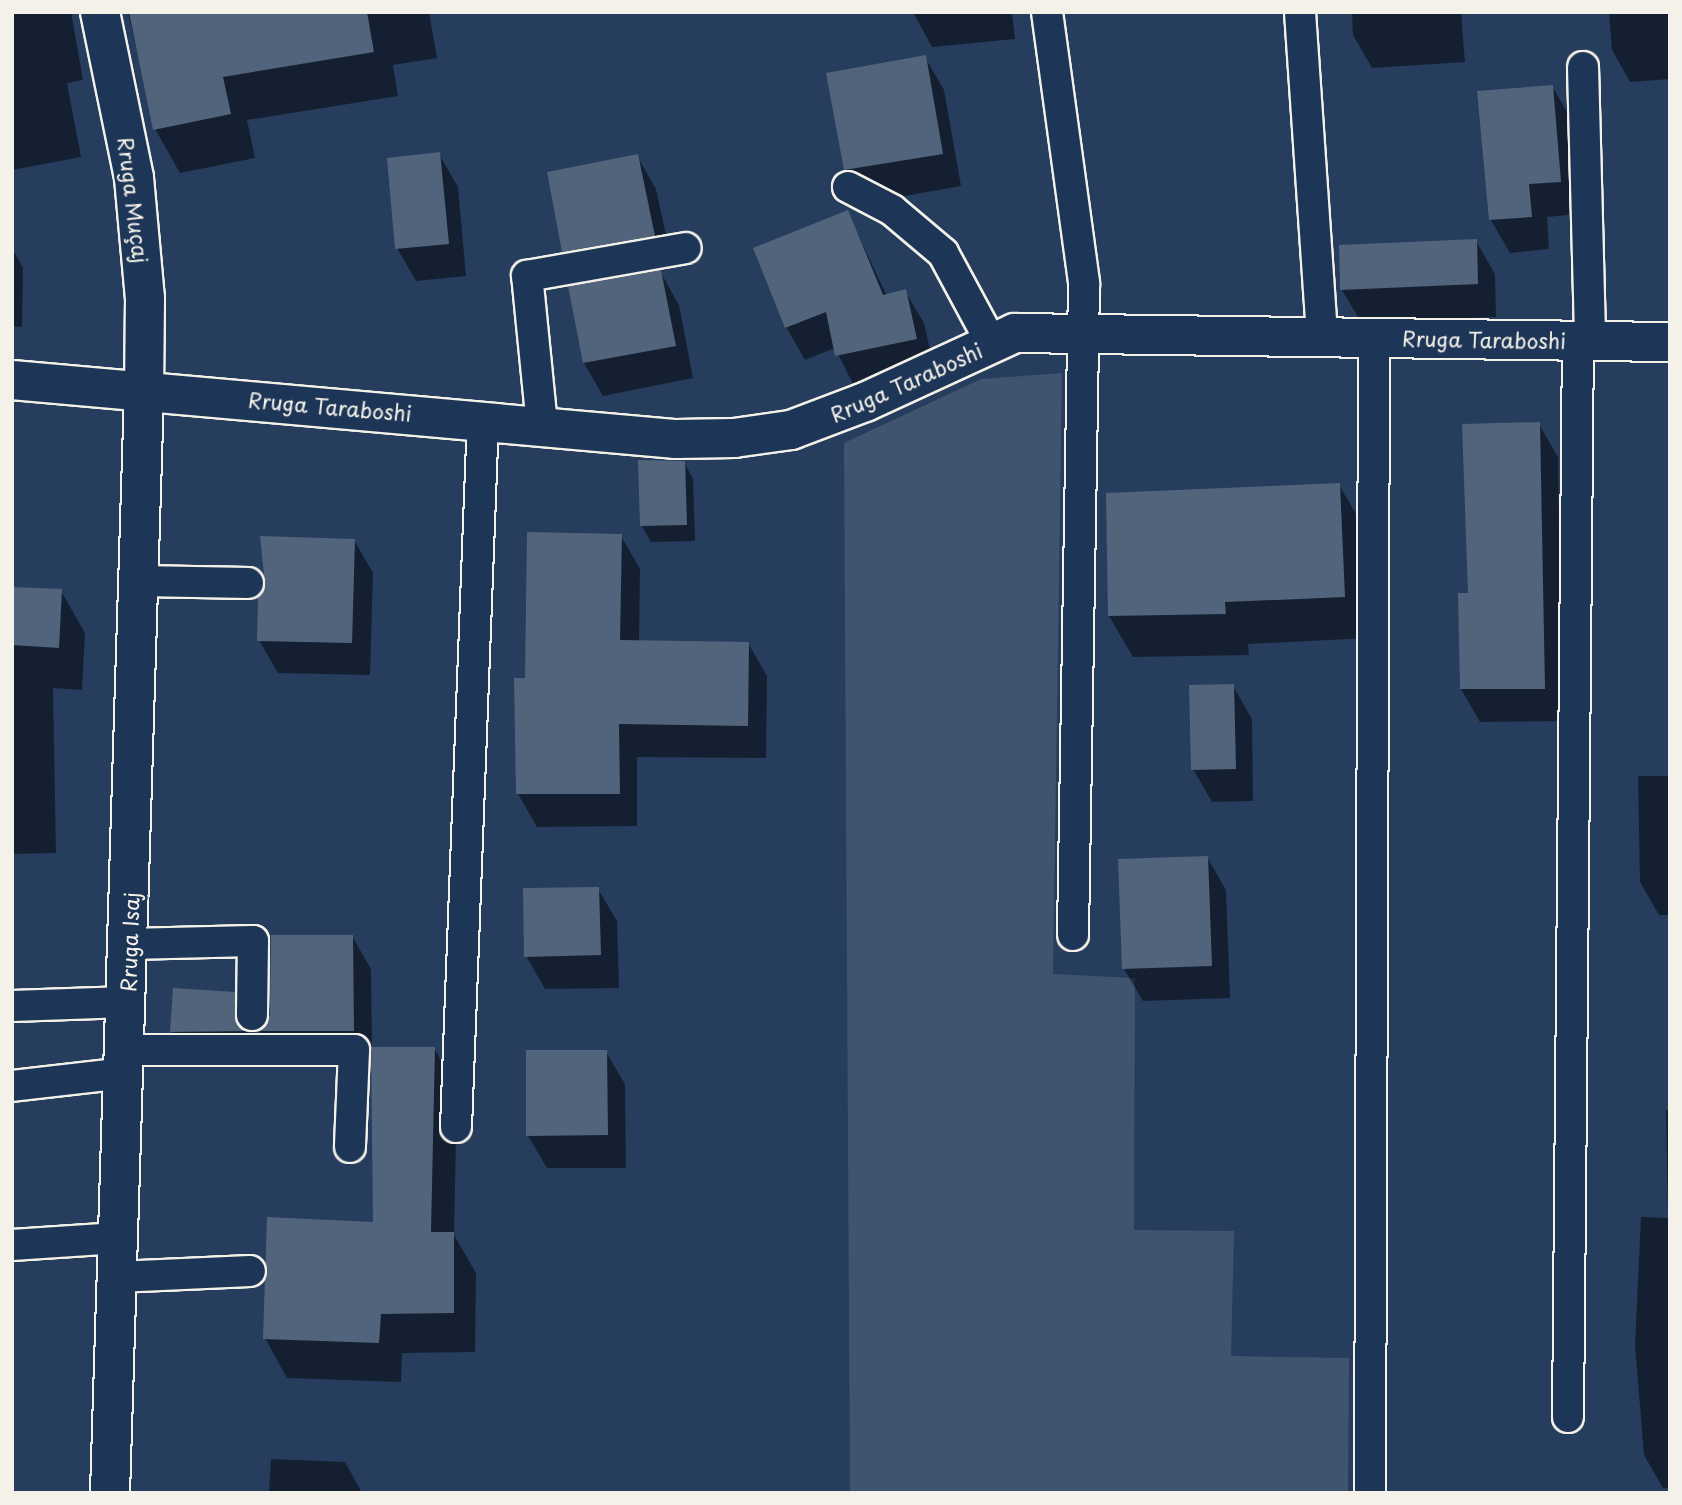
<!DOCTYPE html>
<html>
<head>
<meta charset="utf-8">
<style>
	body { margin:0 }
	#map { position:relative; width:1682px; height:1505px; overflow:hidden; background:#263d5d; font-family:"Playpen Sans",sans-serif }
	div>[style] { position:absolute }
	.green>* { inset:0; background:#40546f }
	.shadow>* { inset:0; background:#0007 }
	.building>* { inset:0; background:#52647b }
	.roads { filter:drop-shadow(2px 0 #f4f1e8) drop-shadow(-2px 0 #f4f1e8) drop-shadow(0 2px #f4f1e8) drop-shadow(0 -2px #f4f1e8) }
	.service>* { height:30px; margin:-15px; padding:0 15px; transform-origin:15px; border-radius:15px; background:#1d3557 }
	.minor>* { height:38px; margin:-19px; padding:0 19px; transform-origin:19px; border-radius:19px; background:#1d3557 }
	.tertiary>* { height:38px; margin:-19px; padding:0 19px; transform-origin:19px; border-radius:19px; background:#1d3557 }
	span { translate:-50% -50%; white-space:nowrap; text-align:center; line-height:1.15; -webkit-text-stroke:5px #1d3557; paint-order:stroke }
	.street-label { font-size:21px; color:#f4f1e8 }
	.frame { position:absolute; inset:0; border:14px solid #f4f1e8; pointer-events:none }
</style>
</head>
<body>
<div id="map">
	<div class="green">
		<div style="clip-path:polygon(1062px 373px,1053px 974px,1135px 978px,1134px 1230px,1234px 1231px,1231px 1356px,1349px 1358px,1348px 1493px,850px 1493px,844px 443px,981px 379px)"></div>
	</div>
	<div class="shadow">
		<div style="clip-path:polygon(12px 12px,71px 12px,83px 80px,67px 83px,81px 157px,12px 170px)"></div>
		<div style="clip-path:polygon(128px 12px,429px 12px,437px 58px,393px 65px,398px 96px,247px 120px,255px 158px,180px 173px,155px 129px)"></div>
		<div style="clip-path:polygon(913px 12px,1012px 12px,1015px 39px,932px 47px)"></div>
		<div style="clip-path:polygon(1352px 12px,1461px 12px,1465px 62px,1372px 68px,1353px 35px)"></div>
		<div style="clip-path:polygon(1609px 12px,1670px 12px,1670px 79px,1630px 82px,1612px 50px)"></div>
		<div style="clip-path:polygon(925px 57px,944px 90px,961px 186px,865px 203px,846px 170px,828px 74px)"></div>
		<div style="clip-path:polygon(1552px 86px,1571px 119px,1579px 214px,1547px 217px,1549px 249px,1510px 253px,1491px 220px)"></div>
		<div style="clip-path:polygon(439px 154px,458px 187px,466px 276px,416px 281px,397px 248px)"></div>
		<div style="clip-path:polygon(637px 156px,656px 189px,673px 268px,660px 271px,679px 305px,693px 378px,603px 396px,584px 363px,583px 286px,564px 251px)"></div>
		<div style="clip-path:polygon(847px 212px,887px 296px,905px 291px,924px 323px,935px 372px,855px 388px,835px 348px,805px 360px,786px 327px)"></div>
		<div style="clip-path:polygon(1476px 241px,1495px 274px,1496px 317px,1361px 322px,1342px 290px)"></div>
		<div style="clip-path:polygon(12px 248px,23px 268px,22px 327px,12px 326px)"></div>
		<div style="clip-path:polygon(1539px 424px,1558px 457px,1562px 721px,1480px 722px,1461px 689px,1469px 595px)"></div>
		<div style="clip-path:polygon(684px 462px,693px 479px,695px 541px,651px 542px,642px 526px)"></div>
		<div style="clip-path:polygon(1339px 485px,1363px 526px,1368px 638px,1248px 644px,1249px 655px,1133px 657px,1109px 616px)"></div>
		<div style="clip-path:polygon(621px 536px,640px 569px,639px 642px,748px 643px,767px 676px,766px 758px,637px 757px,637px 826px,537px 827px,518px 794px,526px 680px)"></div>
		<div style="clip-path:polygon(354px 540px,373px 573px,370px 675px,278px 673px,259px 640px)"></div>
		<div style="clip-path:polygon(12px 588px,61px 591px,85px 633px,82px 690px,53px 688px,56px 853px,12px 854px)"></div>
		<div style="clip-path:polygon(1233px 686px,1252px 719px,1253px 801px,1212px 802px,1193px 769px)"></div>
		<div style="clip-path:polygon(1638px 776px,1670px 776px,1670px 915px,1659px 915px,1640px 882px)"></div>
		<div style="clip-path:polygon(1207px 857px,1226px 890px,1230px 998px,1143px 1001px,1124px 969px)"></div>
		<div style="clip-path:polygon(598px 889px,617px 921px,619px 988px,545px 989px,526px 956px)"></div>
		<div style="clip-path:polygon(352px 936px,371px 969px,372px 1049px,434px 1048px,457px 1088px,454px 1235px,476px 1273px,475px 1352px,402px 1353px,401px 1382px,287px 1378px,265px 1338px,375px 1224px,373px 1063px,278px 1064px,260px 1031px)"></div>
		<div style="clip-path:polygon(234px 994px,254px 1047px,181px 1047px,172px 1031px)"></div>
		<div style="clip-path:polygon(606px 1052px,625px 1084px,626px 1168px,547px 1168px,528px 1136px)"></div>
		<div style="clip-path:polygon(1666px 1110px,1670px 1110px,1670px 1488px,1663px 1488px,1644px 1455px,1635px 1346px,1641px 1217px,1668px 1218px)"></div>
		<div style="clip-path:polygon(271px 1459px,345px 1462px,362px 1493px,269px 1493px)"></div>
	</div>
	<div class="building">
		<div style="clip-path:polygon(129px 12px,367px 12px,374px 52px,223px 77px,231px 114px,153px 130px)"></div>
		<div style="clip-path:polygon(926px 55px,943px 154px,844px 170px,826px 73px)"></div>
		<div style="clip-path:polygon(1553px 85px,1561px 182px,1529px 184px,1532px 217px,1489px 220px,1477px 91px)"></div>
		<div style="clip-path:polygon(440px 152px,449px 244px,395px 249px,387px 158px)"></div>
		<div style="clip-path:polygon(638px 154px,655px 236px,562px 252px,547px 172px)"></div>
		<div style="clip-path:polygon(848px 210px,883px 295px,906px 289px,917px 339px,835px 356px,826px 312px,785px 328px,753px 248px)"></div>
		<div style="clip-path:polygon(1477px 239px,1478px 284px,1340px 290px,1339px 245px)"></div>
		<div style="clip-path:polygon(661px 270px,676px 346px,583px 363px,568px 286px)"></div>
		<div style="clip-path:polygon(1540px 422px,1545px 689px,1460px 689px,1458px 593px,1468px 593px,1462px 424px)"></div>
		<div style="clip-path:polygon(638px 460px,685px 461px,687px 525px,640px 526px)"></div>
		<div style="clip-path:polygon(1340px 483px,1345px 597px,1225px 602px,1226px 614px,1108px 616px,1106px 493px)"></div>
		<div style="clip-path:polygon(527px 532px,622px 534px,620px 640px,749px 642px,748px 726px,619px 724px,620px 794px,516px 794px,514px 678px,525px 678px)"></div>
		<div style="clip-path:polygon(260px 536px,355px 539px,352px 643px,257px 641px,258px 597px,265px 584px)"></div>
		<div style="clip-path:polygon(12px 587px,62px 589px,59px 648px,12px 645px)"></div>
		<div style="clip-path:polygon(1234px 684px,1236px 769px,1191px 770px,1189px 685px)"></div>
		<div style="clip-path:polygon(1208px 856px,1212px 966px,1122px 969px,1118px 859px)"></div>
		<div style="clip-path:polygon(599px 887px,601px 955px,524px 957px,523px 888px)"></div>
		<div style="clip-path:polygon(271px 935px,353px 935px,354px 1031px,257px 1031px,270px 1015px)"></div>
		<div style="clip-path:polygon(173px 988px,235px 992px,236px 1023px,247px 1031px,170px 1032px)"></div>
		<div style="clip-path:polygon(371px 1047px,435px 1047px,431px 1232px,454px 1232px,454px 1313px,381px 1314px,379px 1343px,263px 1339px,267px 1217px,373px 1222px)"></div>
		<div style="clip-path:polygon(526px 1050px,607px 1050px,608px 1135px,526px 1136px)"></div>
	</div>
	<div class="roads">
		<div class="service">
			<div style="left:1047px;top:12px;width:274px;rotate:82.2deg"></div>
			<div style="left:1084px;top:283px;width:652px;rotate:90.97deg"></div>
			<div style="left:1300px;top:12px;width:326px;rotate:86.1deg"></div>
			<div style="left:1583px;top:67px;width:274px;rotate:88.5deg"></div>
			<div style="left:848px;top:187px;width:50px;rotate:27.6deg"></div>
			<div style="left:892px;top:210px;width:67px;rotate:40.1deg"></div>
			<div style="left:943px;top:253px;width:103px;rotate:61.7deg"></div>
			<div style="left:542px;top:425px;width:150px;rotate:-95.7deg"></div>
			<div style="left:527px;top:276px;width:161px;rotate:-10deg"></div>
			<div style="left:141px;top:581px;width:107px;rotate:1.1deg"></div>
			<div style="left:128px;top:944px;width:125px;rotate:-1.4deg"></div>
			<div style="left:253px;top:941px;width:74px;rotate:90.8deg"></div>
			<div style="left:12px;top:1006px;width:115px;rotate:-2deg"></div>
			<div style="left:125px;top:1050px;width:229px"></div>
			<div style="left:354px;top:1050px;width:97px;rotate:92.4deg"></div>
			<div style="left:12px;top:1086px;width:113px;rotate:-6.6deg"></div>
			<div style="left:456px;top:1127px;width:709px;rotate:-87.82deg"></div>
			<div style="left:12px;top:1245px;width:106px;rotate:-3.8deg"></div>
			<div style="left:117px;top:1277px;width:133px;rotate:-2.6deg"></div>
			<div style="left:1568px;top:1417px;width:1076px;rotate:-89.47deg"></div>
			<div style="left:1370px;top:1493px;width:1156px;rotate:-89.8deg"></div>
		</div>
		<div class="minor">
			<div style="left:110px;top:1493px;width:1104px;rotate:-88.23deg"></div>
		</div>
		<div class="tertiary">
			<div style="left:100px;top:12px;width:169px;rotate:78.4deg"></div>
			<div style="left:134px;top:178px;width:121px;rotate:84.8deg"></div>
			<div style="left:145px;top:298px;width:92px;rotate:90.6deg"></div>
			<div style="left:12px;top:380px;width:667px;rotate:5.08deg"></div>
			<div style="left:676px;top:439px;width:58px;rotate:-1deg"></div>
			<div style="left:734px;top:438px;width:58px;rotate:-8deg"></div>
			<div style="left:791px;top:430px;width:79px;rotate:-20.7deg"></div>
			<div style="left:865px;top:402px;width:165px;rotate:-24.7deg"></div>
			<div style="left:1015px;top:333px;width:655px;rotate:0.79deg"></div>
		</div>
	</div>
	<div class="street-label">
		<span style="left:134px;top:200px;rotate:83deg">Rruga Muçaj</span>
		<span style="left:1484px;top:339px;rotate:1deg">Rruga Taraboshi</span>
		<span style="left:906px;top:382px;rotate:-24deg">Rruga Taraboshi</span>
		<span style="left:330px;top:406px;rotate:5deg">Rruga Taraboshi</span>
		<span style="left:129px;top:942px;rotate:-88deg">Rruga Isaj</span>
	</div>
	<div class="frame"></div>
</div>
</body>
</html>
